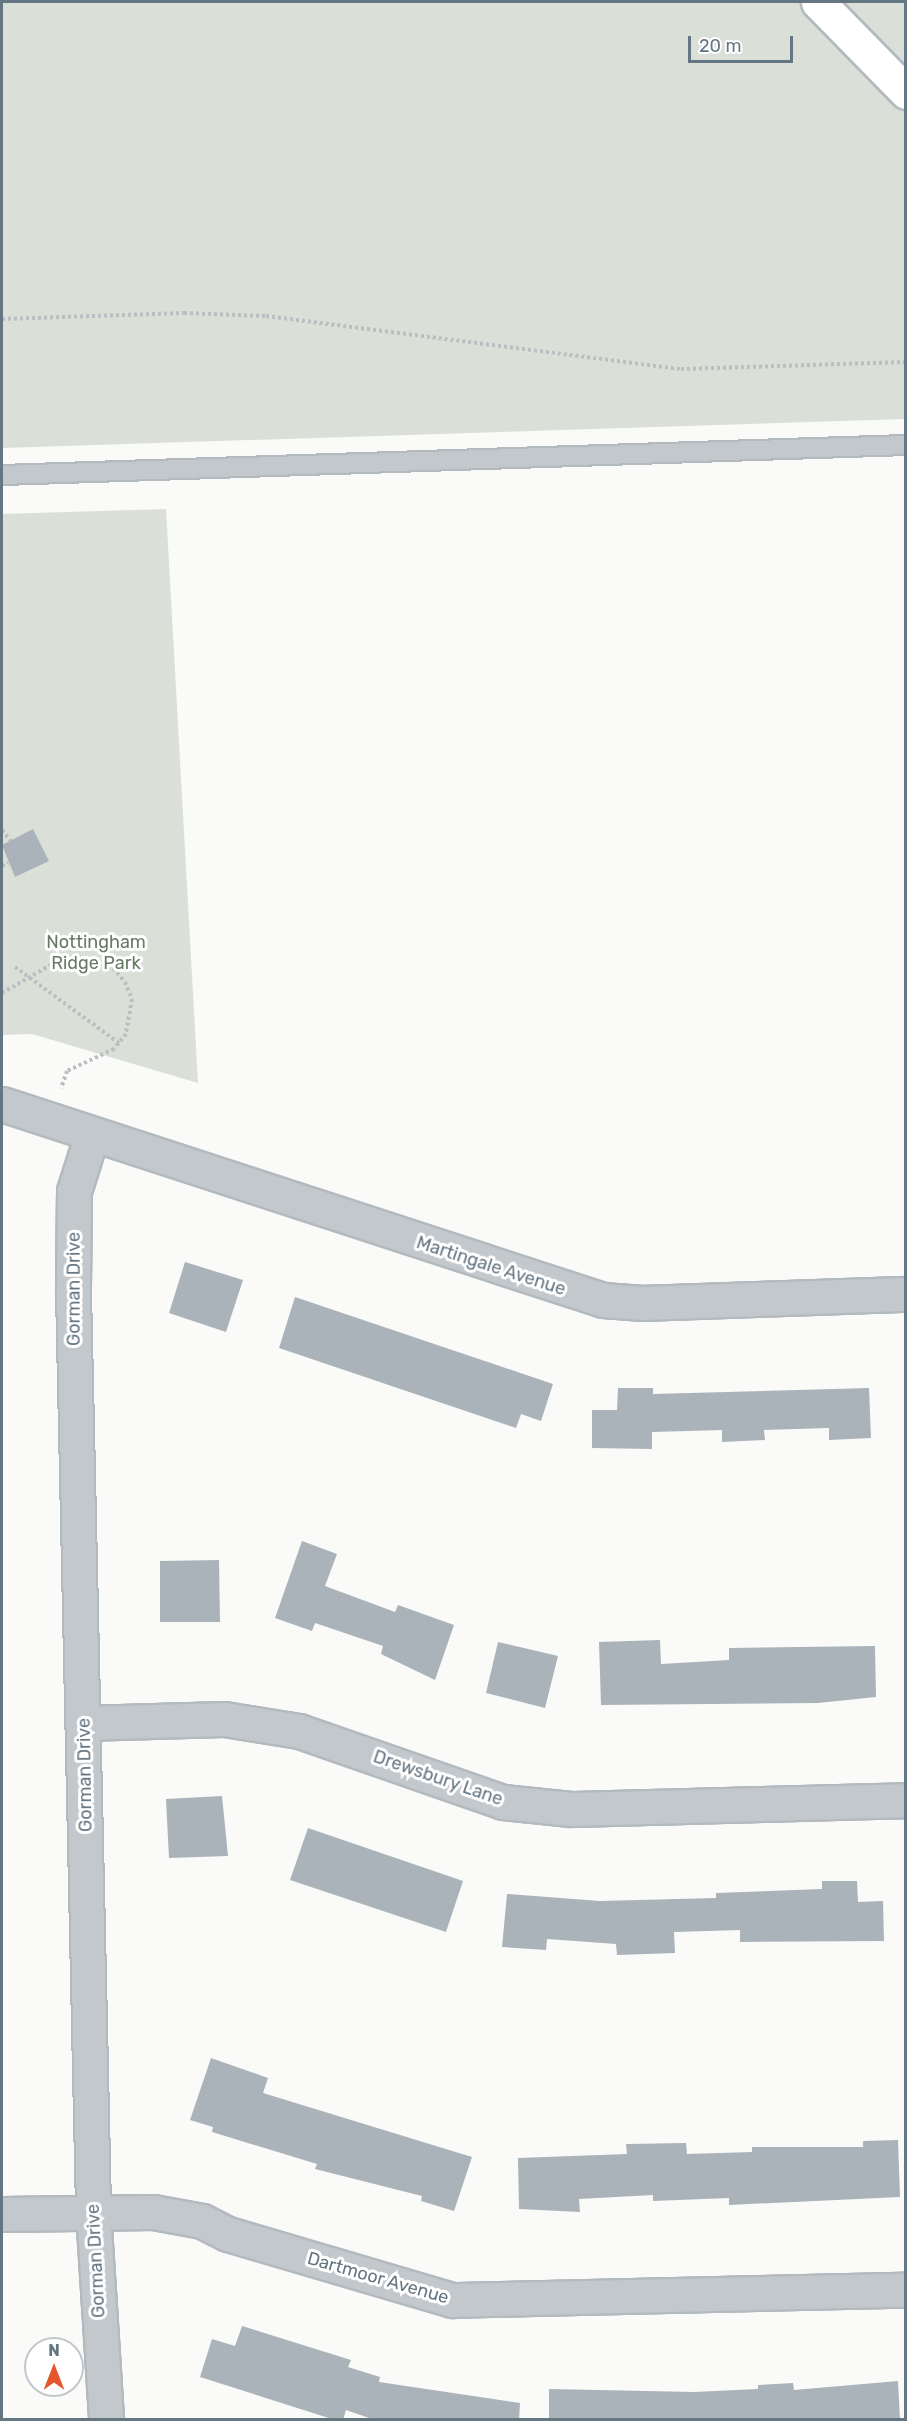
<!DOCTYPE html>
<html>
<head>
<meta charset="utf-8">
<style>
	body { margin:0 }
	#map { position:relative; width:907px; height:2421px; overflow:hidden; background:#fafaf8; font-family:Rubik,sans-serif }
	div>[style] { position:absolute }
	.green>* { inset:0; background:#dadfd7 }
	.building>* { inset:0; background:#aab3b9 }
	.path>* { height:4px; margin-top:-2px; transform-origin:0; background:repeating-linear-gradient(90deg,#bbbfc2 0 3px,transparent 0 6px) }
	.roads { filter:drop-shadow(2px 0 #b3babf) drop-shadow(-2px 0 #b3babf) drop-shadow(0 2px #b3babf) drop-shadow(0 -2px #b3babf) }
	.lane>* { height:18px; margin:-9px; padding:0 9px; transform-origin:9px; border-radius:9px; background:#c3c8cc }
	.street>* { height:33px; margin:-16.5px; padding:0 16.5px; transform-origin:16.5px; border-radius:16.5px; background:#c3c8cc }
	.secondary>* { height:33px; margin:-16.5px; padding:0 16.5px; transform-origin:16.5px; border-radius:16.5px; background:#fff }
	span { translate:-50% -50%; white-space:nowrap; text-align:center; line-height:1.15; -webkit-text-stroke:6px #fff; paint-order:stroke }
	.park-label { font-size:18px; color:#687a64 }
	.street-label { font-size:18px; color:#657683 }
	.frame { position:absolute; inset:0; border:3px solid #657683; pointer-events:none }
	.north { position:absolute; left:24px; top:2337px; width:60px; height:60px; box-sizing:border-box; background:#fff; border:2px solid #c1c8cd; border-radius:50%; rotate:0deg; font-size:16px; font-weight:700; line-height:24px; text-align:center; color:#657683 }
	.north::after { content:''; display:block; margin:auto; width:21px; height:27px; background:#e4572e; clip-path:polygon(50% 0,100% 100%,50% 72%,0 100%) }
	.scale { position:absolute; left:688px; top:36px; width:105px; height:27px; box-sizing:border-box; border:3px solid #657683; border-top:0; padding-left:8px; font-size:18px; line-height:21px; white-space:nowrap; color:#657683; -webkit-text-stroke:4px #fff; paint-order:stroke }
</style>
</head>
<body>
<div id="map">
	<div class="green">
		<div style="clip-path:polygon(2px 2px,905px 2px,905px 419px,2px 448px)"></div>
		<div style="clip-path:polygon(166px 509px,198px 1083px,32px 1034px,2px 1035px,2px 514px)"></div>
	</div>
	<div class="building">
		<div style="clip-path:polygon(33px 829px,49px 861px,15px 877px,2px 845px)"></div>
		<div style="clip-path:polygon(185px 1262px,243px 1280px,226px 1332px,169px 1313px)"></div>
		<div style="clip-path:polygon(295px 1297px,553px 1384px,541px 1421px,521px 1414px,516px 1428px,279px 1348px)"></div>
		<div style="clip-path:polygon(618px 1388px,653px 1388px,653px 1394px,869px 1388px,871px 1438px,829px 1440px,829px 1428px,764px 1430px,765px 1440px,722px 1442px,722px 1430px,652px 1432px,652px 1449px,592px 1448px,592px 1410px,617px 1410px)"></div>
		<div style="clip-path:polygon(302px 1541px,337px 1554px,325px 1586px,395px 1612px,398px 1605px,454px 1625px,435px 1680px,381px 1654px,383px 1646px,315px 1623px,312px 1631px,275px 1618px)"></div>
		<div style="clip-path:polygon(219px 1560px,220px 1622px,160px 1622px,160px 1561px)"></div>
		<div style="clip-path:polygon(660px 1640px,661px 1664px,729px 1660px,729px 1648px,875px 1646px,876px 1697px,818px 1703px,601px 1705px,599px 1642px)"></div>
		<div style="clip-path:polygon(498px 1642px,558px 1656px,545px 1708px,486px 1693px)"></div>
		<div style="clip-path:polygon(222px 1796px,228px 1856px,169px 1858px,166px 1799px)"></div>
		<div style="clip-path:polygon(308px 1828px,463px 1881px,446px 1932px,290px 1880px)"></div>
		<div style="clip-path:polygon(822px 1881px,857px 1881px,858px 1902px,883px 1901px,884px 1941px,740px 1942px,740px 1930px,674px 1932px,675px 1953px,617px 1955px,616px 1944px,547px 1939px,546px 1950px,502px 1947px,507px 1894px,600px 1901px,716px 1898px,716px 1893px,822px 1889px)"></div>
		<div style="clip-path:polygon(211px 2058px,268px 2078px,263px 2093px,472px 2157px,454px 2211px,421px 2201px,422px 2196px,315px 2169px,317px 2164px,212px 2132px,213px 2127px,190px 2120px)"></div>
		<div style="clip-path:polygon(898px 2140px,900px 2197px,729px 2205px,729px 2198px,653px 2201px,653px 2195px,579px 2199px,580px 2212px,519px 2209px,518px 2158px,627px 2154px,626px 2144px,686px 2143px,687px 2154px,752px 2152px,752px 2147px,863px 2147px,863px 2141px)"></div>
		<div style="clip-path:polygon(242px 2326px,351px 2360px,348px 2367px,380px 2377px,379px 2382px,520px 2403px,519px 2420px,375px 2420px,346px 2410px,343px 2420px,335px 2420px,200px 2377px,212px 2339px,235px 2346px)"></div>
		<div style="clip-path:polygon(898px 2381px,900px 2420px,549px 2420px,549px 2389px,694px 2392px,758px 2389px,758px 2385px,793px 2383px,794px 2390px)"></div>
	</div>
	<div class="path">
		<div style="left:2px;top:319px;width:182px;rotate:-1.9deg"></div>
		<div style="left:184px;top:313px;width:82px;rotate:2.1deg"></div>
		<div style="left:266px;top:316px;width:418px;rotate:7.3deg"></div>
		<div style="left:681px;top:369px;width:225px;rotate:-1.8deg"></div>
		<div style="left:2px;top:830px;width:14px;rotate:51deg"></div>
		<div style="left:2px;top:866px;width:7px;rotate:-27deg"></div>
		<div style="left:15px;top:967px;width:129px;rotate:36.2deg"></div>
		<div style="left:2px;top:993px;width:68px;rotate:-30deg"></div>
		<div style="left:61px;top:959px;width:18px;rotate:-6deg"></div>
		<div style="left:79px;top:957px;width:36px;rotate:18deg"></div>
		<div style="left:113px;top:968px;width:18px;rotate:49deg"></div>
		<div style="left:125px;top:982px;width:18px;rotate:68deg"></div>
		<div style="left:132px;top:999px;width:36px;rotate:100deg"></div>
		<div style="left:126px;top:1034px;width:19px;rotate:129deg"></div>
		<div style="left:114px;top:1049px;width:52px;rotate:154.9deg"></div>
		<div style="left:67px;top:1071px;width:18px;rotate:109deg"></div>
	</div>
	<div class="roads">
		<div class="lane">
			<div style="left:2px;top:475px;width:904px;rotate:-1.9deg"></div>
		</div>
		<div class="street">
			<div style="left:2px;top:1104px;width:632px;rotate:18.06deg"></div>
			<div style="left:603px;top:1300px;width:40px;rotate:4.3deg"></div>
			<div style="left:643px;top:1303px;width:263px;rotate:-2deg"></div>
			<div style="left:92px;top:1134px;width:60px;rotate:107.5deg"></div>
			<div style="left:74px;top:1191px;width:100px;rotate:90.6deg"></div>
			<div style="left:73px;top:1291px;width:920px;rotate:88.75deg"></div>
			<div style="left:93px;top:2211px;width:209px;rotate:86.4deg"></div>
			<div style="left:84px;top:1723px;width:140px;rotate:-1.6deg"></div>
			<div style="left:224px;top:1719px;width:76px;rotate:9.1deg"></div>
			<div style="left:299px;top:1731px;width:216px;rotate:19.2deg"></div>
			<div style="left:503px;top:1802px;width:68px;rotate:5.9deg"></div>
			<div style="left:571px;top:1809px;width:335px;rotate:-1.5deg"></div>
			<div style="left:2px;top:2214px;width:151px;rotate:-0.8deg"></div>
			<div style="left:153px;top:2212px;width:50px;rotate:10.4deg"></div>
			<div style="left:202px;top:2221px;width:29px;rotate:27deg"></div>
			<div style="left:228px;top:2234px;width:234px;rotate:16.4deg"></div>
			<div style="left:452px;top:2300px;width:454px;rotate:-1.3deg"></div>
		</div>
		<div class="secondary">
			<div style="left:818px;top:2px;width:126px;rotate:45.6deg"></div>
		</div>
	</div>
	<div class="park-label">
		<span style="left:96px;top:953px">Nottingham<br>Ridge Park</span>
	</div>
	<div class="street-label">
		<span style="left:491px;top:1266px;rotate:18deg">Martingale Avenue</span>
		<span style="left:74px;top:1289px;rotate:-90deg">Gorman Drive</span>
		<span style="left:85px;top:1775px;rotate:-91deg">Gorman Drive</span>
		<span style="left:438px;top:1778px;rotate:19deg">Drewsbury Lane</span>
		<span style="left:96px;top:2261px;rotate:-93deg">Gorman Drive</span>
		<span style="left:378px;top:2278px;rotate:16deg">Dartmoor Avenue</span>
	</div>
	<div class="frame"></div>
	<div class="north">N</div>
	<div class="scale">20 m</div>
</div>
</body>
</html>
